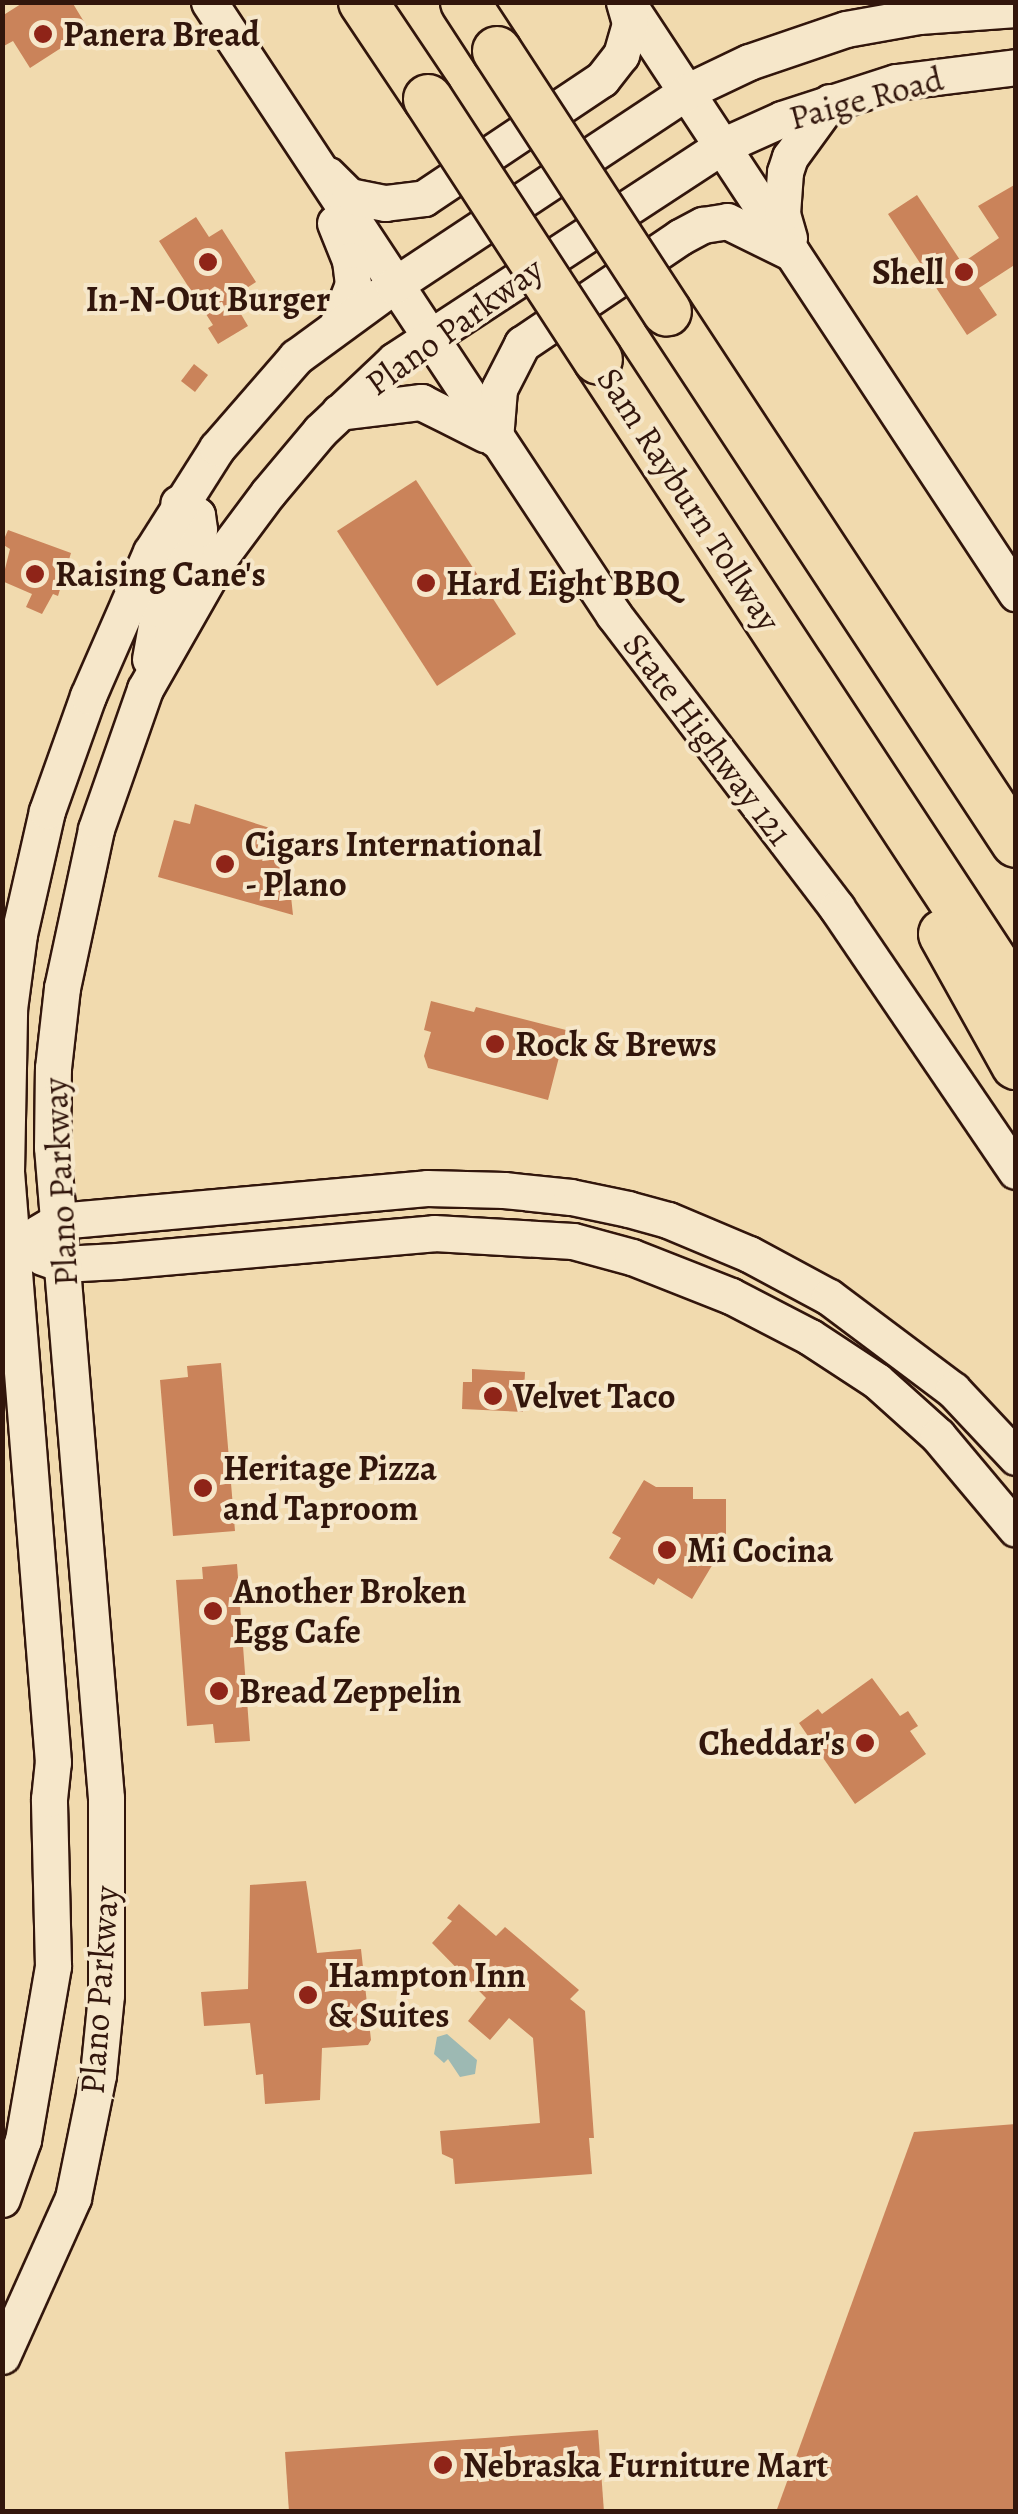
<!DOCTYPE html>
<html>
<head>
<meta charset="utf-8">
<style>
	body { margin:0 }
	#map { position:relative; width:1018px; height:2514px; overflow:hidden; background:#f1daae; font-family:Alegreya,serif }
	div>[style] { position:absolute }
	.water>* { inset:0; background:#9db9b3 }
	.building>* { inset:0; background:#ca835a }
	.roads { filter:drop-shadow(2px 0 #32160c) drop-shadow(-2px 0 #32160c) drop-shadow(0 2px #32160c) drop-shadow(0 -2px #32160c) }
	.secondary>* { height:35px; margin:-17.5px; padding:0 17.5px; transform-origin:17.5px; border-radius:17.5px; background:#f6e7ca }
	.highway>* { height:48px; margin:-24px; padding:0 24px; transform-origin:24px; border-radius:24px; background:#f1daae }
	.bridges { filter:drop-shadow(2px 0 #32160c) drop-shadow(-2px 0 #32160c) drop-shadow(0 2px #32160c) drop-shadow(0 -2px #32160c) }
	.highway-bridge>* { height:48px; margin:-24px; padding:0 24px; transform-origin:24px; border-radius:24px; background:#f1daae }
	.dots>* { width:28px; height:28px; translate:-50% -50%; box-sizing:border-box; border:5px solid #f6e7ca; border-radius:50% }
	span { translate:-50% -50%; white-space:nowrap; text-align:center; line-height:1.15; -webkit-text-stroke:8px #f6e7ca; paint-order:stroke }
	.poi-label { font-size:35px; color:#32160c; font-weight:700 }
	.left { translate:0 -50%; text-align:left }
	.right { translate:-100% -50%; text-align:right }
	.street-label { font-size:35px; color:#32160c }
	.frame { position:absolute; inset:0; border:5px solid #32160c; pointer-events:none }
</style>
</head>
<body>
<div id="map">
	<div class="water">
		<div style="clip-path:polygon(447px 2034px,477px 2060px,475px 2074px,460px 2077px,448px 2059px,444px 2063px,434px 2054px,437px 2037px)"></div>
	</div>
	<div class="building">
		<div style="clip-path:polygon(24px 2px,72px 2px,89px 30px,30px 68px,13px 41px,2px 47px,2px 16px)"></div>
		<div style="clip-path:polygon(1016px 184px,1016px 264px,979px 288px,997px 315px,967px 335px,888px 214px,917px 195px,962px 263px,999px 238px,978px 206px)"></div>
		<div style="clip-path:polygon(196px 217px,209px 237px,222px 229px,256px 282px,239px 293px,243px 298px,235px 304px,248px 326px,218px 344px,208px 328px,213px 325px,159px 241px)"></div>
		<div style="clip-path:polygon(194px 364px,208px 375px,195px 392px,181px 381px)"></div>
		<div style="clip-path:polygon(416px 480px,516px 634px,437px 686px,337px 531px)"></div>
		<div style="clip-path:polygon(8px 530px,71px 553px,58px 596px,53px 594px,42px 614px,26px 607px,32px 594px,2px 581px,10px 549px,2px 544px)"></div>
		<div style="clip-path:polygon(195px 804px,273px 829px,270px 844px,286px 850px,293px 915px,158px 877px,174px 820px,190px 824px)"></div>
		<div style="clip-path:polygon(431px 1001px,474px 1012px,476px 1007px,566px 1030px,548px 1100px,428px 1068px,424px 1056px,431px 1032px,424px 1030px)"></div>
		<div style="clip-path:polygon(221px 1363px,235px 1531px,173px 1536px,160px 1380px,188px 1377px,187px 1366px)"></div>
		<div style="clip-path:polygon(472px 1369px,525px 1372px,523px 1412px,462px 1409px,463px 1382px,472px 1382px)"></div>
		<div style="clip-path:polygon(644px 1480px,656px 1487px,693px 1487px,693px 1499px,726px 1499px,726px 1542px,692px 1599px,658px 1578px,654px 1585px,609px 1558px,621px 1538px,612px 1533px)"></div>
		<div style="clip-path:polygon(237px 1564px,250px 1741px,215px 1743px,213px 1724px,187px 1726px,176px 1580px,203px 1579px,202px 1567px)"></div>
		<div style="clip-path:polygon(872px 1678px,900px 1716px,908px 1711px,918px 1726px,910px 1731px,926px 1754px,855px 1804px,799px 1723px,818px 1709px,822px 1714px)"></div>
		<div style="clip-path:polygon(306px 1881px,317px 1953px,361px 1949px,371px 2040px,368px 2045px,322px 2048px,320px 2100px,265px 2104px,263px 2074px,256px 2075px,250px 2023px,204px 2026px,201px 1992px,248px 1989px,250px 1885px)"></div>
		<div style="clip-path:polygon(459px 1904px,496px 1936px,505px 1927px,579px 1990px,570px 1999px,585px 2011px,594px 2138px,589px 2138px,592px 2174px,455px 2184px,453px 2159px,442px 2154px,440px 2131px,540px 2123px,533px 2038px,509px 2018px,490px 2040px,468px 2021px,486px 1998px,432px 1943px,452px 1921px,447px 1918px)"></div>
		<div style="clip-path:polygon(1016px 2124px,1016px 2512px,776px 2512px,914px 2132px)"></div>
		<div style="clip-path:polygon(598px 2430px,604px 2512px,289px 2512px,285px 2452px)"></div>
	</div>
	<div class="roads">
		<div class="secondary">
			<div style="left:209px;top:2px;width:735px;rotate:56.55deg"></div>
			<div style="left:614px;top:615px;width:368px;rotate:52.7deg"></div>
			<div style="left:837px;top:908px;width:318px;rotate:55.8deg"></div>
			<div style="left:627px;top:2px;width:708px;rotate:56.65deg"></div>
			<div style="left:328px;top:175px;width:30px;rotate:45deg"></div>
			<div style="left:349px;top:196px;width:37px;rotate:11deg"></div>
			<div style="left:385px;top:203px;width:39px;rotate:-7deg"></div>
			<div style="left:424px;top:198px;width:214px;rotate:-33.8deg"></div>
			<div style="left:602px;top:79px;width:31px;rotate:-52deg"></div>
			<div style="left:621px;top:55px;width:33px;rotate:-74deg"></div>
			<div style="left:630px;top:23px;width:22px;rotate:-106deg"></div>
			<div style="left:335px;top:223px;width:40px;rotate:68deg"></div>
			<div style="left:350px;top:260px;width:24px;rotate:83deg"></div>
			<div style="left:353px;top:284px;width:44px;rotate:111.3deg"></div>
			<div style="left:789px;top:238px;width:25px;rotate:-106deg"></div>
			<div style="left:782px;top:214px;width:42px;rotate:-85.9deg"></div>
			<div style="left:785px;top:172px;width:16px;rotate:-72deg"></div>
			<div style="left:790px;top:157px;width:68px;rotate:-54deg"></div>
			<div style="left:339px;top:412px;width:83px;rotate:-7deg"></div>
			<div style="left:421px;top:402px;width:72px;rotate:26.6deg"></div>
			<div style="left:495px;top:439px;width:50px;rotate:-85.4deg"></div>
			<div style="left:499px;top:389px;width:51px;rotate:-62.9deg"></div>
			<div style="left:522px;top:344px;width:191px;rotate:-34.1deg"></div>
			<div style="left:680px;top:237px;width:26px;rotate:-28deg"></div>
			<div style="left:703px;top:225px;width:24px;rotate:-9deg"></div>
			<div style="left:727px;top:221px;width:72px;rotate:26.2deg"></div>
			<div style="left:150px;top:659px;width:51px;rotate:-79.8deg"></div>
			<div style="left:159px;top:609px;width:89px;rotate:-63.4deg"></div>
			<div style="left:199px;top:529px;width:14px;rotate:-98deg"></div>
			<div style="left:197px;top:515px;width:22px;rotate:-148deg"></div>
			<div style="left:38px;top:1233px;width:23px;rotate:-31deg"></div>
			<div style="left:58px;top:1221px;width:370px;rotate:-5.1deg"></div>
			<div style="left:427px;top:1188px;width:77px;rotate:1.5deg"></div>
			<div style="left:504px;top:1190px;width:67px;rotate:6deg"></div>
			<div style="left:571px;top:1197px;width:58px;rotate:11.9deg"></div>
			<div style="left:628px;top:1209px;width:41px;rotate:15.4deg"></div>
			<div style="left:668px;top:1220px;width:88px;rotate:22.8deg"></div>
			<div style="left:749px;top:1254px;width:91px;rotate:28.3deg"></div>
			<div style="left:829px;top:1297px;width:155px;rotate:36.9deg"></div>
			<div style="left:953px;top:1390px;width:92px;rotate:46.8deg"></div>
			<div style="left:42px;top:1257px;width:21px;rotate:19deg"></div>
			<div style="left:62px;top:1264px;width:55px;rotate:-3.1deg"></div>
			<div style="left:117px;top:1261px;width:318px;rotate:-5deg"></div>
			<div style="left:434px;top:1233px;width:139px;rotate:3.3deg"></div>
			<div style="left:573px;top:1241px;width:61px;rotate:15.2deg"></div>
			<div style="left:632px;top:1257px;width:106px;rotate:21.5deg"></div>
			<div style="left:731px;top:1296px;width:89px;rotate:27.4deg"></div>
			<div style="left:810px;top:1337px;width:80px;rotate:33.3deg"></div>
			<div style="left:877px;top:1381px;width:82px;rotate:42deg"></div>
			<div style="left:938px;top:1436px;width:121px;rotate:50deg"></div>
			<div style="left:2px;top:2199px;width:63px;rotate:-70.4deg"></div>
			<div style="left:23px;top:2140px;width:177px;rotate:-80.2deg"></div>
			<div style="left:53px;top:1966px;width:167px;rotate:-91.4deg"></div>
			<div style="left:49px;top:1799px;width:37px;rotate:-84deg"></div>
			<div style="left:53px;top:1762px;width:592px;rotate:-94.55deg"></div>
			<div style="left:6px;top:1172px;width:163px;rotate:-88.9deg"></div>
			<div style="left:9px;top:1009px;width:76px;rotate:-82.4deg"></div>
			<div style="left:19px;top:934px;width:126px;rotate:-77.2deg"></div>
			<div style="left:47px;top:811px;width:122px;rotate:-70.4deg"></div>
			<div style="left:88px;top:696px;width:157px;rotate:-66.4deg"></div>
			<div style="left:151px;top:552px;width:123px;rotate:-57.6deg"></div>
			<div style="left:217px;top:448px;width:121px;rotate:-49deg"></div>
			<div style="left:296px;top:357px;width:120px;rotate:-36.2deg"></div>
			<div style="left:393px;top:286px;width:351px;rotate:-33.5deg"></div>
			<div style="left:686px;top:92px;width:70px;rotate:-25.5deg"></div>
			<div style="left:749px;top:62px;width:102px;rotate:-18.8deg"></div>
			<div style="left:846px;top:29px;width:74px;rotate:-10.1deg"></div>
			<div style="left:919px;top:16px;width:97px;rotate:-4.1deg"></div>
			<div style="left:2px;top:2356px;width:173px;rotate:-65.8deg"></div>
			<div style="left:73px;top:2198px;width:126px;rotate:-78.5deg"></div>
			<div style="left:98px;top:2075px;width:80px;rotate:-84.3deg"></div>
			<div style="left:106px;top:1995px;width:197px;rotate:-90deg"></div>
			<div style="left:106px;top:1798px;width:653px;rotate:-94.74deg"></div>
			<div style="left:52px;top:1147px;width:79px;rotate:-89.3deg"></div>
			<div style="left:53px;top:1068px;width:81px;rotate:-83.6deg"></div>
			<div style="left:62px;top:988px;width:163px;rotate:-77.9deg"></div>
			<div style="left:96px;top:829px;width:148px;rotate:-70.7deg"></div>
			<div style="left:145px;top:689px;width:153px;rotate:-60.3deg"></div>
			<div style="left:221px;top:556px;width:79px;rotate:-53.3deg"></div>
			<div style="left:268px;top:493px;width:81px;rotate:-50deg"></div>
			<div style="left:320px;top:431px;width:103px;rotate:-43.4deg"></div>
			<div style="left:395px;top:360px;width:391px;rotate:-33.2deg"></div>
			<div style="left:722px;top:146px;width:66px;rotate:-24.2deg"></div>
			<div style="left:782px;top:119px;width:120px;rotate:-18deg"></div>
			<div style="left:896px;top:82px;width:121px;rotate:-7.1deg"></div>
		</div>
		<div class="highway">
			<div style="left:363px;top:2px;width:117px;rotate:56.2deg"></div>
			<div style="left:465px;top:2px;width:59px;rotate:56.9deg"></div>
			<div style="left:667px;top:312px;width:635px;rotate:56.69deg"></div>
			<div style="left:598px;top:360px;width:761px;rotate:56.69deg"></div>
			<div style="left:943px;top:934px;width:150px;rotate:60.9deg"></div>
		</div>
	</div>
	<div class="bridges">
		<div class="highway-bridge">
			<div style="left:497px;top:51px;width:311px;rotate:56.9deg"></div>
			<div style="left:428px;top:99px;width:311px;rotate:56.9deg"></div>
		</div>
	</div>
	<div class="dots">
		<div style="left:43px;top:34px;background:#8f2418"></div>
		<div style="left:208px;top:262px;background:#8f2418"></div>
		<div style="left:964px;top:272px;background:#8f2418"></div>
		<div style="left:35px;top:574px;background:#8f2418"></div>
		<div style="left:426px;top:583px;background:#8f2418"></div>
		<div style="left:225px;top:864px;background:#8f2418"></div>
		<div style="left:495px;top:1044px;background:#8f2418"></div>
		<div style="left:493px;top:1396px;background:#8f2418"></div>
		<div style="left:203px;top:1488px;background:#8f2418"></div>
		<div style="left:667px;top:1550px;background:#8f2418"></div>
		<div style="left:213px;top:1611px;background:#8f2418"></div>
		<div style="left:219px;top:1691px;background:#8f2418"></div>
		<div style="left:865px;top:1743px;background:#8f2418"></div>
		<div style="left:308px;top:1995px;background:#8f2418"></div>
		<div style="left:443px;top:2465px;background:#8f2418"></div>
	</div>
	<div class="poi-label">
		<span class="left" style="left:63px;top:34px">Panera Bread</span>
		<span class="right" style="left:944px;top:272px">Shell</span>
		<span style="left:208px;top:299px">In-N-Out Burger</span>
		<span class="left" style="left:55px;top:574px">Raising Cane's</span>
		<span class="left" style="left:446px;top:583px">Hard Eight BBQ</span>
		<span class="left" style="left:245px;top:864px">Cigars International<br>- Plano</span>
		<span class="left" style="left:515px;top:1044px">Rock &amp; Brews</span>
		<span class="left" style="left:513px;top:1396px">Velvet Taco</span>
		<span class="left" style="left:223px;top:1488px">Heritage Pizza<br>and Taproom</span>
		<span class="left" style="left:687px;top:1550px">Mi Cocina</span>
		<span class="left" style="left:233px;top:1611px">Another Broken<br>Egg Cafe</span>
		<span class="left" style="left:239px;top:1691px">Bread Zeppelin</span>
		<span class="right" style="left:845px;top:1743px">Cheddar's</span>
		<span class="left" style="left:328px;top:1995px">Hampton Inn<br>&amp; Suites</span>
		<span class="left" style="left:463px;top:2465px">Nebraska Furniture Mart</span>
	</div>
	<div class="street-label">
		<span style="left:866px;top:98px;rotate:-15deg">Paige Road</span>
		<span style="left:454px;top:326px;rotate:-36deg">Plano Parkway</span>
		<span style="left:689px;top:499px;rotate:57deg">Sam Rayburn Tollway</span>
		<span style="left:708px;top:739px;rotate:53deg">State Highway 121</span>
		<span style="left:60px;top:1182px;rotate:-93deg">Plano Parkway</span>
		<span style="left:99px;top:1990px;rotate:-86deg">Plano Parkway</span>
	</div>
	<div class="frame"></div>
</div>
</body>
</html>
